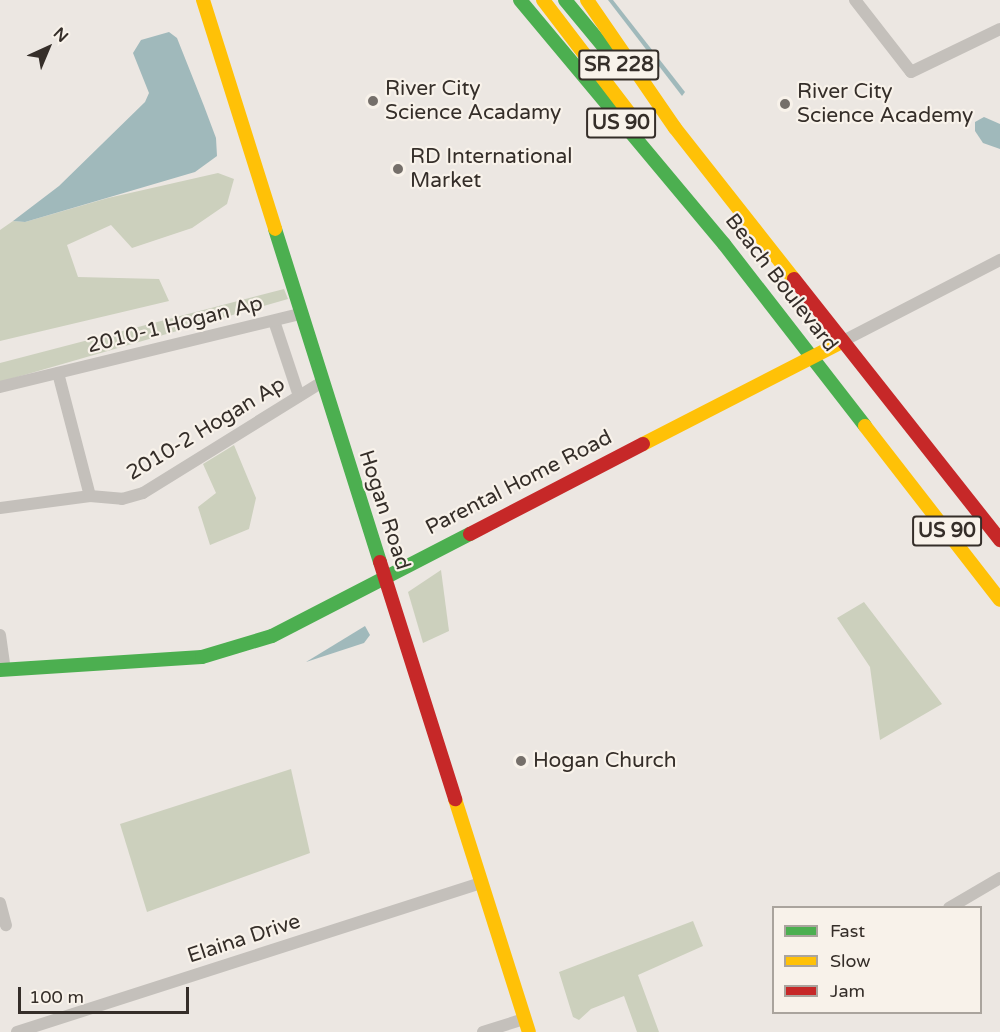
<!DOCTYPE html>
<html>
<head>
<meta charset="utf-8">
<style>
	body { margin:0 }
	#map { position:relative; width:1000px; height:1032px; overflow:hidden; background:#ece7e2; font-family:"Varela Round",sans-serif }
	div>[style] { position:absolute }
	.green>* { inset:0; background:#ccd0bd }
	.water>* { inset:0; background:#a0b9bb }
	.street>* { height:12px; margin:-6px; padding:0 6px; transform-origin:6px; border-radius:6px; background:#c4c0bb }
	.fast>* { height:14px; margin:-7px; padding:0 7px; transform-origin:7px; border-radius:7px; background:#4caf50 }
	.slow>* { height:14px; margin:-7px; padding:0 7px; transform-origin:7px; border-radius:7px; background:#ffc107 }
	.jam>* { height:14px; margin:-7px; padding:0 7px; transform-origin:7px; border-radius:7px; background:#c62828 }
	.dots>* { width:16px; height:16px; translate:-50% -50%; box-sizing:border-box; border:3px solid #f8f2ea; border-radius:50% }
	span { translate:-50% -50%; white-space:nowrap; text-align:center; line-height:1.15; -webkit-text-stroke:4.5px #f8f2ea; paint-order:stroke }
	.shield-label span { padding:2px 4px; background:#f8f2ea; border:2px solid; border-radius:4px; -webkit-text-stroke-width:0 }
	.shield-label { font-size:20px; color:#352e29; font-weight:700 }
	.poi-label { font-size:21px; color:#352e29 }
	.left { translate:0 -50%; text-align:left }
	.street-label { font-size:21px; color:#352e29 }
	.legend { position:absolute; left:772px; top:906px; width:210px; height:108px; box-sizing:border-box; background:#f8f2ea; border:2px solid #aaa49d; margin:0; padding:8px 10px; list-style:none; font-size:18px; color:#352e29 }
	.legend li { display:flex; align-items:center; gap:12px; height:30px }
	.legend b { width:30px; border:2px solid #aaa49d }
	.north { position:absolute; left:18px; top:18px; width:60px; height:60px; -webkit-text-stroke:4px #f8f2ea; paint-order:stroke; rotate:44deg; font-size:16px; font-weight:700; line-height:24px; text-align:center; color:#352e29 }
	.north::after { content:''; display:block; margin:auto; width:21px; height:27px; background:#352e29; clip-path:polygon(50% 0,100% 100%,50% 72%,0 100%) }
	.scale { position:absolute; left:18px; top:987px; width:171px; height:27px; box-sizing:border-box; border:3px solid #352e29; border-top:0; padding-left:8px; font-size:18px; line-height:21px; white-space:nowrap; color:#352e29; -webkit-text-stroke:4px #f8f2ea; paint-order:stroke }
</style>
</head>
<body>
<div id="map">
	<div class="green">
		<div style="clip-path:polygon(218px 173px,234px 179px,227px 204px,192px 228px,132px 248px,111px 225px,67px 245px,78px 277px,159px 279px,169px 301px,0 341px,0 230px,13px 221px,25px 222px,108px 198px)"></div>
		<div style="clip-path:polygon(284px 289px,288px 299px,0 382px,0 363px)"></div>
		<div style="clip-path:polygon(234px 445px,256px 498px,249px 529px,210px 545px,198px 507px,216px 493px,203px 464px)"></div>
		<div style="clip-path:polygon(441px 570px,449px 631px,423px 643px,408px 592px)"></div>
		<div style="clip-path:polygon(864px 602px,942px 704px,880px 740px,870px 667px,837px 618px)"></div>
		<div style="clip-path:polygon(291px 769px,310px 853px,147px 912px,120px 824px)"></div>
		<div style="clip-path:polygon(693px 921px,703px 946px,638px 975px,659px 1032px,637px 1032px,624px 996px,591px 1009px,579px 1020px,573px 1017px,559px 972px)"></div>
	</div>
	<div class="water">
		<div style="clip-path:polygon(608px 0,613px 0,685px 92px,682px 96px)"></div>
		<div style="clip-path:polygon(169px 32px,177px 38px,204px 106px,216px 138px,217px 156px,195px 172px,25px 222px,13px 221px,59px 186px,145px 102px,149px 93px,133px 53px,141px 40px)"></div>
		<div style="clip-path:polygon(984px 117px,1000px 124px,1000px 149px,983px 143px,975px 131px,975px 122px)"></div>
		<div style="clip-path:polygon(365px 626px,370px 635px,364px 643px,306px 662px)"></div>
	</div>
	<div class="street">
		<div style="left:855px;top:0;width:91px;rotate:52.1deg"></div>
		<div style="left:911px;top:72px;width:99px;rotate:-25.8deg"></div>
		<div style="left:274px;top:321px;width:79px;rotate:71.6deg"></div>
		<div style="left:843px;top:341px;width:177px;rotate:-27.3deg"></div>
		<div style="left:58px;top:373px;width:127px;rotate:75.4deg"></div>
		<div style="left:0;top:387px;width:309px;rotate:-13.7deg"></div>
		<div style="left:0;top:508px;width:91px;rotate:-7.6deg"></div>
		<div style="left:90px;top:496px;width:32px;rotate:5deg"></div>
		<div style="left:122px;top:499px;width:22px;rotate:-16deg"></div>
		<div style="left:143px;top:493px;width:211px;rotate:-31.8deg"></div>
		<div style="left:0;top:635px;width:34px;rotate:82deg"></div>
		<div style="left:0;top:903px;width:23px;rotate:75deg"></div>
		<div style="left:949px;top:908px;width:59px;rotate:-30.5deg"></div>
		<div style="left:17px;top:1032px;width:488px;rotate:-17.8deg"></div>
		<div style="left:483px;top:1032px;width:43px;rotate:-17.6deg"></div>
	</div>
	<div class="fast">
		<div style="left:520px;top:0;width:318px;rotate:50.1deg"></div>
		<div style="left:724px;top:244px;width:230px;rotate:52.2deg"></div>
		<div style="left:565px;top:0;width:89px;rotate:50.4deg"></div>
		<div style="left:275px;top:229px;width:349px;rotate:72.5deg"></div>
		<div style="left:0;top:670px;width:202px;rotate:-3.7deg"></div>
		<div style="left:202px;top:657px;width:73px;rotate:-16.7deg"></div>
		<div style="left:272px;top:636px;width:223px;rotate:-27.3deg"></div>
	</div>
	<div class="slow">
		<div style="left:203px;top:0;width:240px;rotate:72.5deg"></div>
		<div style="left:543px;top:0;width:150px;rotate:52.6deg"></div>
		<div style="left:587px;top:0;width:155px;rotate:55.5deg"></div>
		<div style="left:675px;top:128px;width:192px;rotate:51.8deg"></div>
		<div style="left:865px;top:426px;width:220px;rotate:52.2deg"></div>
		<div style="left:643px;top:444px;width:225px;rotate:-27.2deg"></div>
		<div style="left:455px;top:799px;width:244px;rotate:72.4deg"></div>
	</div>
	<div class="jam">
		<div style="left:794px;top:279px;width:333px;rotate:51.7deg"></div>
		<div style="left:470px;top:534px;width:195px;rotate:-27.5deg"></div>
		<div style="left:380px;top:562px;width:249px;rotate:72.4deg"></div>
	</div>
	<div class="dots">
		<div style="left:373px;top:101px;background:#756f6a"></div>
		<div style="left:785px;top:104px;background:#756f6a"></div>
		<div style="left:398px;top:169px;background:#756f6a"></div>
		<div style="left:521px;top:761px;background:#756f6a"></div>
	</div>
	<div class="shield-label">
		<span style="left:619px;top:65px">SR 228</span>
		<span style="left:621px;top:123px">US 90</span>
		<span style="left:947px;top:531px">US 90</span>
	</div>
	<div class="poi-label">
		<span class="left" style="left:385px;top:101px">River City<br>Science Acadamy</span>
		<span class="left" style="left:797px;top:104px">River City<br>Science Academy</span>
		<span class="left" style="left:410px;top:169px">RD International<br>Market</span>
		<span class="left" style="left:533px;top:761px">Hogan Church</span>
	</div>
	<div class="street-label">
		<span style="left:781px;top:283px;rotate:52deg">Beach Boulevard</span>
		<span style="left:175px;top:325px;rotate:-14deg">2010-1 Hogan Ap</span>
		<span style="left:206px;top:429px;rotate:-31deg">2010-2 Hogan Ap</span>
		<span style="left:519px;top:483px;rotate:-27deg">Parental Home Road</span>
		<span style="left:384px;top:510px;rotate:72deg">Hogan Road</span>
		<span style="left:244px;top:939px;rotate:-18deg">Elaina Drive</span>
	</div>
	<ul class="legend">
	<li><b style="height:8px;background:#4caf50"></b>Fast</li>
	<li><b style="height:8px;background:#ffc107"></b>Slow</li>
	<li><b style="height:8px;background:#c62828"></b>Jam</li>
	</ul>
	<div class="north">N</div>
	<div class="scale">100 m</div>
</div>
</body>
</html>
